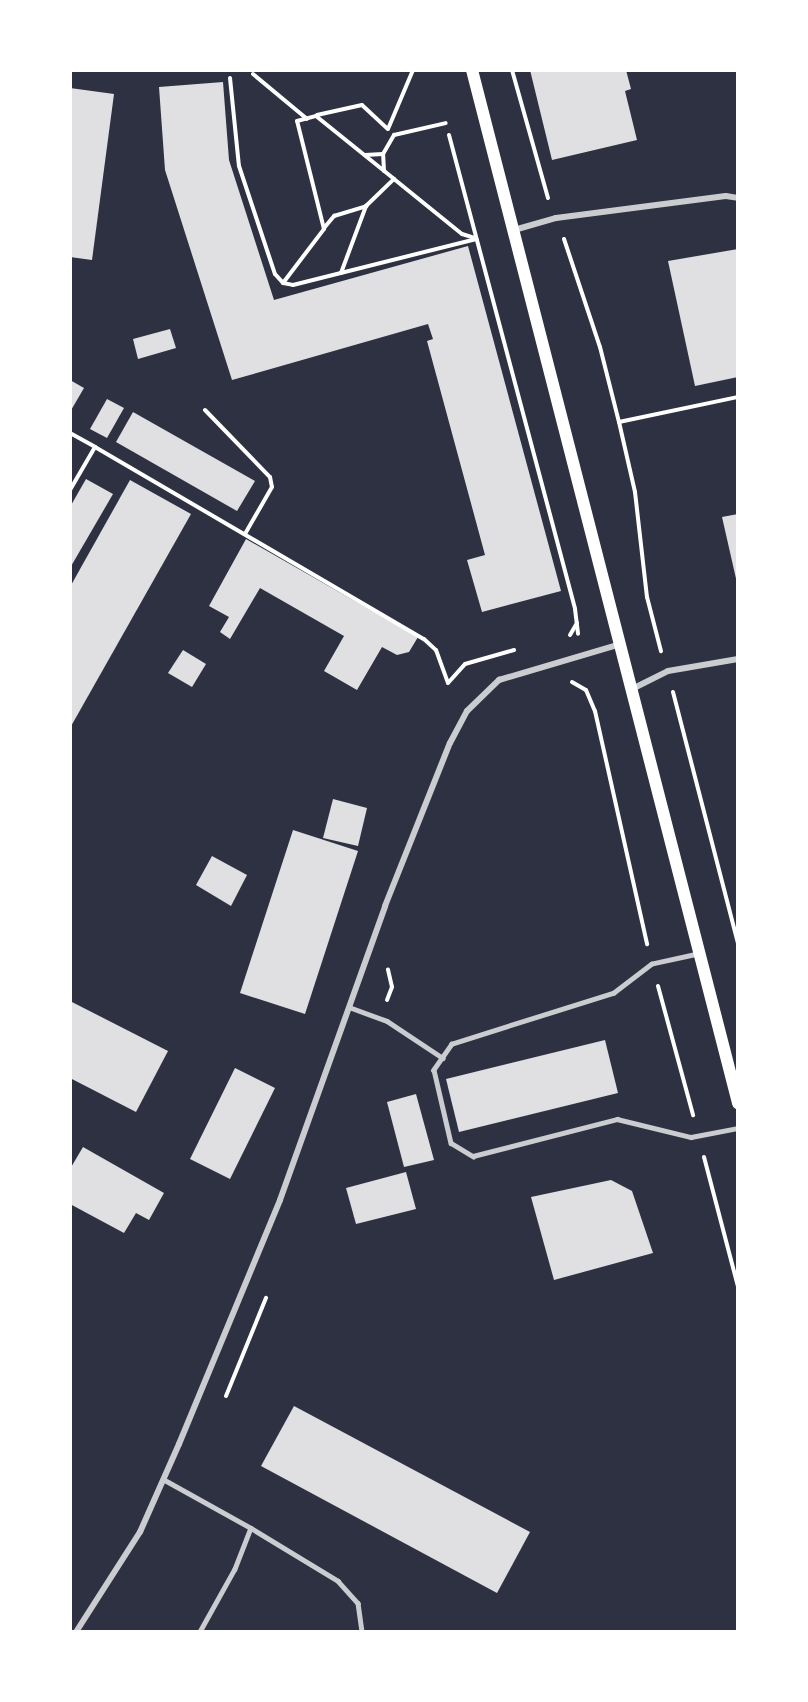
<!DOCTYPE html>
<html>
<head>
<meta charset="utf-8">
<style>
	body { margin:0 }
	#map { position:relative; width:808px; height:1702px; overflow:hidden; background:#2d3142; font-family:Helvetica,sans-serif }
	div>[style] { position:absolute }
	.building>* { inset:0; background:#e0e0e3 }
	.path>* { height:4px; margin:-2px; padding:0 2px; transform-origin:2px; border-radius:2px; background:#fff }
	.service>* { height:4.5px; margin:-2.25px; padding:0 2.25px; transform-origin:2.25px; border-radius:2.25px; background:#caccd0 }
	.minor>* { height:6px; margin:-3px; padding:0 3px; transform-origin:3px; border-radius:3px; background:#caccd0 }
	.secondary>* { height:12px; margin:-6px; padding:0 6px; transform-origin:6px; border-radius:6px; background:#fff }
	span { translate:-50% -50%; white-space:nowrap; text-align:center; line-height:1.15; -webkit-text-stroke:6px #fff; paint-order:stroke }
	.frame { position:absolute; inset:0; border:72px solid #fff; pointer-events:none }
</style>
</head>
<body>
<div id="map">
	<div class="building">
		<div style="clip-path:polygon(530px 70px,626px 70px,631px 89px,625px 91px,637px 140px,552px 160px)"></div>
		<div style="clip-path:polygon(223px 82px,229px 160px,274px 300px,468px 246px,561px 591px,482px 612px,467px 560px,485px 555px,427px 341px,433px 339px,428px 324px,232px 380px,165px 170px,159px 87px)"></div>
		<div style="clip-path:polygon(70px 88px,114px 94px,92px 260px,70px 257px)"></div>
		<div style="clip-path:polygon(738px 249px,738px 377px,695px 386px,668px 261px)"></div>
		<div style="clip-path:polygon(170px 329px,176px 348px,138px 359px,133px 339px)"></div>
		<div style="clip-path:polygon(70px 380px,84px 388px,70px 412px)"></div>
		<div style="clip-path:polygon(107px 399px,124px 408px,107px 438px,90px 429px)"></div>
		<div style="clip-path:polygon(133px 412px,255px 481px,237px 511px,116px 442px)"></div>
		<div style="clip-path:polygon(86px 479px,113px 494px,70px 568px,70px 507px)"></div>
		<div style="clip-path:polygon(130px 480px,191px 514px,70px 728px,70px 587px)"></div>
		<div style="clip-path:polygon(738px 514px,738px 583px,737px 583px,722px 517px)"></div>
		<div style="clip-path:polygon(246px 539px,418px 637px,409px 652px,397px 655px,382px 647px,357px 690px,324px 671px,344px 636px,260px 588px,230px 639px,220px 632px,229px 617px,209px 606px)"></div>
		<div style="clip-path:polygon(183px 650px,206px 664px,192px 687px,168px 673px)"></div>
		<div style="clip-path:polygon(333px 799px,367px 808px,358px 846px,323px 838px)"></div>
		<div style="clip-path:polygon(293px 830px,358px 851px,305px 1014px,240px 993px)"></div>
		<div style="clip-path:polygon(212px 856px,247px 875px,231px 906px,196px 885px)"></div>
		<div style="clip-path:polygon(70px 1001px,168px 1051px,136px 1112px,70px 1078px)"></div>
		<div style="clip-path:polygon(605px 1040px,618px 1093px,459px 1132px,446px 1079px)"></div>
		<div style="clip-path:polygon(235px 1068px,275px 1088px,230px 1179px,190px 1159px)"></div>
		<div style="clip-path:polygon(416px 1094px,434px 1160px,404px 1167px,387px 1102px)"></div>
		<div style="clip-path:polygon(83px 1147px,164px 1193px,149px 1220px,136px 1213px,124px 1233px,70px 1204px,70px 1169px)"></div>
		<div style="clip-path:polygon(406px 1172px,416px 1209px,356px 1224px,346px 1188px)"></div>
		<div style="clip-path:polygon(611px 1180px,632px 1191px,653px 1253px,554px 1280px,531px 1197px)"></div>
		<div style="clip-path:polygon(294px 1406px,530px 1532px,497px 1593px,261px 1466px)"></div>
	</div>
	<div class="path">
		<div style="left:512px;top:70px;width:133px;rotate:74.3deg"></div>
		<div style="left:253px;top:74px;width:70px;rotate:39.8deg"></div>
		<div style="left:230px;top:78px;width:88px;rotate:84.2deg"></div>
		<div style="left:239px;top:166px;width:114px;rotate:71.6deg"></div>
		<div style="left:275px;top:274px;width:12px;rotate:48deg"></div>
		<div style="left:283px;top:283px;width:10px;rotate:11deg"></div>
		<div style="left:293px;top:285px;width:189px;rotate:-14.1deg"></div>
		<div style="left:317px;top:115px;width:46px;rotate:-12.5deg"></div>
		<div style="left:362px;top:105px;width:35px;rotate:43deg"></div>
		<div style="left:388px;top:129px;width:64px;rotate:-67deg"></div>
		<div style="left:449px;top:135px;width:490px;rotate:75.1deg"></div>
		<div style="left:575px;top:609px;width:25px;rotate:83deg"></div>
		<div style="left:365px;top:155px;width:18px;rotate:-3deg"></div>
		<div style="left:384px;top:171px;width:17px;rotate:-93deg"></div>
		<div style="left:383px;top:154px;width:22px;rotate:-60deg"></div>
		<div style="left:394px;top:135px;width:53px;rotate:-13deg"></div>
		<div style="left:324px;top:228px;width:16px;rotate:-50deg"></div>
		<div style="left:334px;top:216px;width:34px;rotate:-17deg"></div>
		<div style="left:564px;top:239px;width:114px;rotate:71.6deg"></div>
		<div style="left:600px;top:347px;width:77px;rotate:75.8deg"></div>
		<div style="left:619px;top:422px;width:72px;rotate:77.1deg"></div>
		<div style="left:635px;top:492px;width:106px;rotate:83.5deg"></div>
		<div style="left:647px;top:597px;width:56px;rotate:75.5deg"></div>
		<div style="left:341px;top:273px;width:72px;rotate:-69.5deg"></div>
		<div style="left:366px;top:206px;width:39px;rotate:-44deg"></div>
		<div style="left:394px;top:179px;width:87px;rotate:39deg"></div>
		<div style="left:462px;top:234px;width:14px;rotate:17deg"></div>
		<div style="left:283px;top:283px;width:68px;rotate:-52.8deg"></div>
		<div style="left:324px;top:229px;width:111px;rotate:-104deg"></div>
		<div style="left:297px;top:121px;width:20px;rotate:-15deg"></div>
		<div style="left:316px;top:116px;width:100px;rotate:38.9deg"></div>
		<div style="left:205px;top:410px;width:93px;rotate:45.9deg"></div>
		<div style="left:270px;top:477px;width:10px;rotate:79deg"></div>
		<div style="left:272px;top:487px;width:54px;rotate:119.9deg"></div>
		<div style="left:619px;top:422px;width:122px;rotate:-11.9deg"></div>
		<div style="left:70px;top:433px;width:29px;rotate:29deg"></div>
		<div style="left:95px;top:447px;width:50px;rotate:120.2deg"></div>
		<div style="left:95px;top:447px;width:381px;rotate:30.3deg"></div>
		<div style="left:424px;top:639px;width:16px;rotate:43deg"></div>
		<div style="left:436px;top:650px;width:35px;rotate:70deg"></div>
		<div style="left:448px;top:683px;width:25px;rotate:-48deg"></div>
		<div style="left:465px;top:664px;width:51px;rotate:-15.9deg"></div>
		<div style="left:570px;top:635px;width:14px;rotate:-60deg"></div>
		<div style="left:572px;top:682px;width:16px;rotate:30deg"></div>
		<div style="left:586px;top:690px;width:23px;rotate:67deg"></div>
		<div style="left:595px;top:711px;width:239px;rotate:77.4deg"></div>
		<div style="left:673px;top:692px;width:259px;rotate:75.5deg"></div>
		<div style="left:658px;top:986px;width:134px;rotate:74.8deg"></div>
		<div style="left:387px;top:1000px;width:14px;rotate:-69deg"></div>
		<div style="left:392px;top:987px;width:18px;rotate:-103deg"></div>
		<div style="left:704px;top:1157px;width:134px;rotate:75.3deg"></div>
		<div style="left:226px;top:1396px;width:106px;rotate:-67.8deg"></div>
	</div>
	<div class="service">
		<div style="left:698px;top:954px;width:47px;rotate:167.7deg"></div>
		<div style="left:652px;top:964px;width:48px;rotate:142.7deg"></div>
		<div style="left:614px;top:993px;width:170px;rotate:162.5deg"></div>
		<div style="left:452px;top:1044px;width:32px;rotate:125deg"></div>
		<div style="left:434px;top:1070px;width:75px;rotate:76.9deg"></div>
		<div style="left:451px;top:1143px;width:26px;rotate:31deg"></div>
		<div style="left:473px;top:1156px;width:149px;rotate:-14.4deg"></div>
		<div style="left:617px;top:1119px;width:76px;rotate:13.7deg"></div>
		<div style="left:691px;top:1137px;width:48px;rotate:-10.8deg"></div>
		<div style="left:349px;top:1007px;width:40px;rotate:20.2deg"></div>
		<div style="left:387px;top:1021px;width:67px;rotate:33.5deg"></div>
		<div style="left:163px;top:1479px;width:101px;rotate:29.1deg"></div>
		<div style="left:251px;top:1528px;width:44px;rotate:111.3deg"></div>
		<div style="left:235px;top:1569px;width:72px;rotate:119.1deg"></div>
		<div style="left:251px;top:1528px;width:102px;rotate:31.3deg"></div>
		<div style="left:338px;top:1581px;width:30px;rotate:48deg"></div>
		<div style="left:358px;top:1603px;width:29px;rotate:82deg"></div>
	</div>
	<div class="minor">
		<div style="left:514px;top:230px;width:44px;rotate:-15.9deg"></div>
		<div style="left:556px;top:218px;width:171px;rotate:-7.4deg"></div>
		<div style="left:726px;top:196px;width:12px;rotate:9deg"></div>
		<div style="left:632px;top:689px;width:40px;rotate:-26.6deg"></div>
		<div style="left:668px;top:671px;width:71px;rotate:-9.7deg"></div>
		<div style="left:76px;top:1632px;width:119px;rotate:-57.4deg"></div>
		<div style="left:140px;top:1532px;width:96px;rotate:-66.1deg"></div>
		<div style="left:179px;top:1444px;width:264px;rotate:-67.5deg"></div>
		<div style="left:280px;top:1200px;width:312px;rotate:-70.3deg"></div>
		<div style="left:385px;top:906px;width:175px;rotate:-68.3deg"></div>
		<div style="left:450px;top:743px;width:36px;rotate:-62deg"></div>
		<div style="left:467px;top:711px;width:45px;rotate:-44.1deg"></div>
		<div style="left:499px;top:680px;width:123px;rotate:-16.5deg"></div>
	</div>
	<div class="secondary">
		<div style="left:472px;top:70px;width:1067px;rotate:75.56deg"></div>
	</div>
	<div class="frame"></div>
</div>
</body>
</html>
